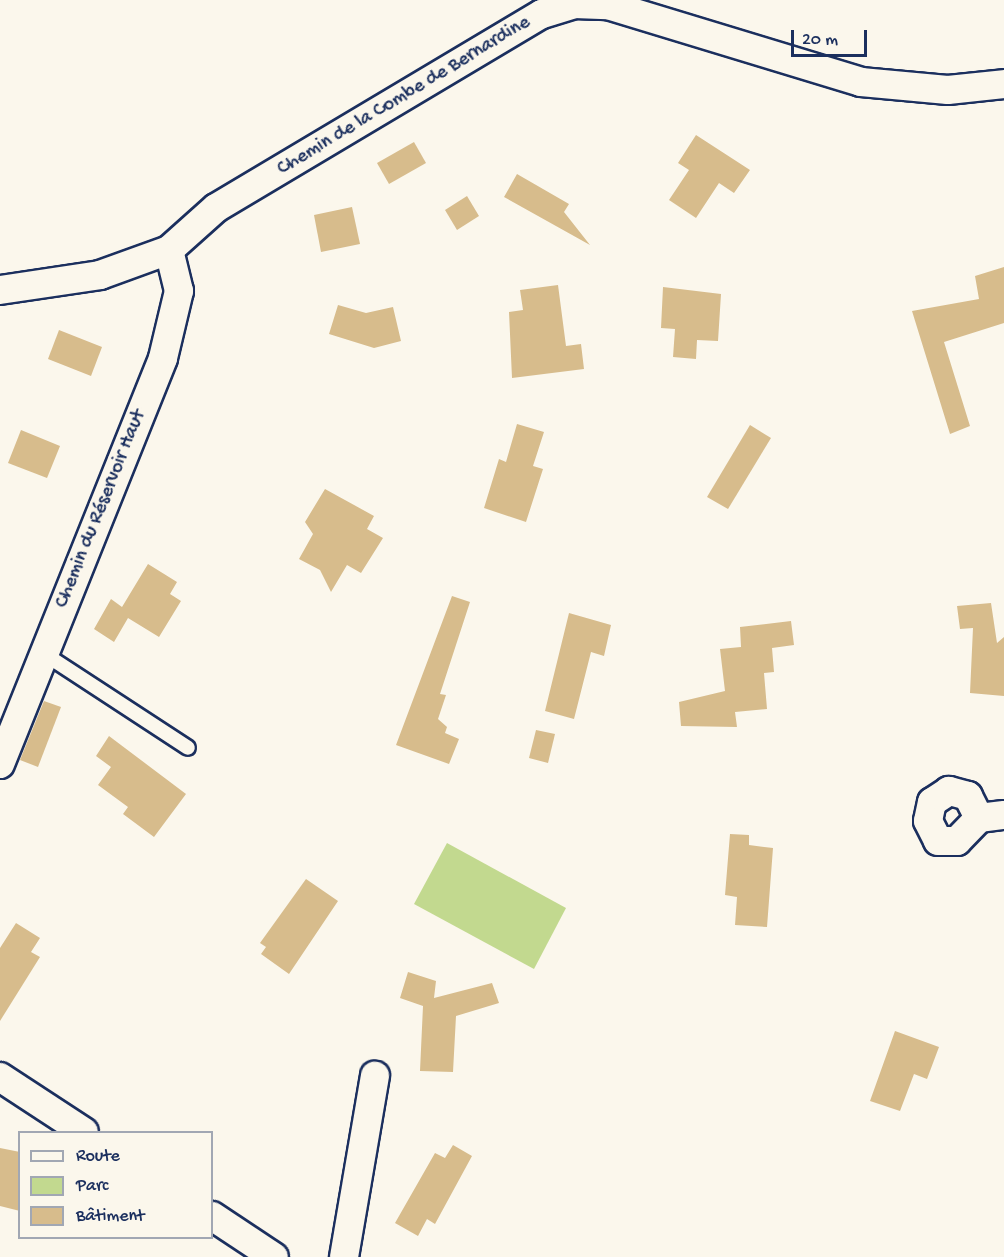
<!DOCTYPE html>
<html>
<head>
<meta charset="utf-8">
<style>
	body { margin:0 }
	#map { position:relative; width:1004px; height:1257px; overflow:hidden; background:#fbf7ec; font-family:"Gochi Hand",sans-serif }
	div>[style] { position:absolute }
	.green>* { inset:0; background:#c2d98f }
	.building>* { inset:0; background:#d7bc8c }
	.roads { filter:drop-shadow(2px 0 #1b2f5e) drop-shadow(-2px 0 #1b2f5e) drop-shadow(0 2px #1b2f5e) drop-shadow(0 -2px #1b2f5e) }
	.service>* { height:14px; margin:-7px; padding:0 7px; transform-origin:7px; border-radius:7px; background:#fbf7ec }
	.minor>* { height:28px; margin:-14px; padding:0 14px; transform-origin:14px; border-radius:14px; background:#fbf7ec }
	span { translate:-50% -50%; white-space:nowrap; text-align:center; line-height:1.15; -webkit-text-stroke:5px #fbf7ec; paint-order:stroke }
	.street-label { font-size:20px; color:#1b2f5e }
	.legend { position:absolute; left:18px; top:1131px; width:195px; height:108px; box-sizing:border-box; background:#fbf7ec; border:2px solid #a1a7b3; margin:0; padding:8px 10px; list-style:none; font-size:18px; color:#1b2f5e }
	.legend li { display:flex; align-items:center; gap:12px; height:30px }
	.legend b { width:30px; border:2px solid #a1a7b3 }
	.scale { position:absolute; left:791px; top:30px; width:76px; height:27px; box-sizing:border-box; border:3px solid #1b2f5e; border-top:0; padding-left:8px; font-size:18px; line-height:21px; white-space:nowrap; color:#1b2f5e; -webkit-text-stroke:4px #fbf7ec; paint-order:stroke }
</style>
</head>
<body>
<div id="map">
	<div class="green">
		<div style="clip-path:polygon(447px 843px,566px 908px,534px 969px,414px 904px)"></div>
	</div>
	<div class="building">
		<div style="clip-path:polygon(696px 135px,750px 170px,734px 193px,719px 183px,696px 218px,669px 200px,689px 170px,678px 163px)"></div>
		<div style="clip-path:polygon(414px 142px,426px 163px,389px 184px,377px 163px)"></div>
		<div style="clip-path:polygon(517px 174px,569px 204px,564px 212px,590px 245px,504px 197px)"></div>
		<div style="clip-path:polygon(467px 196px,479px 216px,457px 230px,445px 210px)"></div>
		<div style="clip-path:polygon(352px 207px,360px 244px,321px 252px,314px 215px)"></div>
		<div style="clip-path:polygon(1004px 267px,1004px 323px,944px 342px,970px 426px,950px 434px,912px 311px,979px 299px,975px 276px)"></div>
		<div style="clip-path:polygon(558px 285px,566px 346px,581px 344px,584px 369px,512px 378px,509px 312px,523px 310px,520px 290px)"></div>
		<div style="clip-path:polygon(663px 287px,721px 294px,718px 341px,697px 340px,696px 359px,673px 357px,675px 329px,661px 328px)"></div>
		<div style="clip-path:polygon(338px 305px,366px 313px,393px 307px,401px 341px,374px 348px,329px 334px)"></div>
		<div style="clip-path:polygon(59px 330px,102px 347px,91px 376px,48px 359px)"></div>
		<div style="clip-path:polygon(517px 424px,544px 432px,533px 466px,543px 469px,526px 522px,484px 508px,499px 459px,506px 462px)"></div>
		<div style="clip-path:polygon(750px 425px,771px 438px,728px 509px,707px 497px)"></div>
		<div style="clip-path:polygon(21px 430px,60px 446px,47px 478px,8px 463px)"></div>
		<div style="clip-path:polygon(325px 489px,374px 516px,367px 529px,383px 538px,361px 573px,347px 565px,331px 592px,320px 570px,299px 559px,313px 534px,305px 522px)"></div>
		<div style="clip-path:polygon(148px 564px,177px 582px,170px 594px,181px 601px,159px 637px,128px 618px,114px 642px,94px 629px,111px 599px,122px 607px)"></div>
		<div style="clip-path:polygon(452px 596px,470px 602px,440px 694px,446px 695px,438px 719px,447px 727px,445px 733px,459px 739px,449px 764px,396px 745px)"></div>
		<div style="clip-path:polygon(991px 603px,997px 643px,1004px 637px,1004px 696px,970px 693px,973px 628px,960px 629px,957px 606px)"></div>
		<div style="clip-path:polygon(569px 613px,611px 625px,604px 656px,591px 652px,574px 719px,545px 711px)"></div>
		<div style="clip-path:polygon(791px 621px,794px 645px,772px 648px,774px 672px,764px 673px,767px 709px,735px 712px,737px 727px,681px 726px,679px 702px,725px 691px,720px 649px,741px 647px,740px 627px)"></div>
		<div style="clip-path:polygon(44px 701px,61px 707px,38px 767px,20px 760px)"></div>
		<div style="clip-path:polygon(536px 730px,555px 734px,548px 763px,529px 758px)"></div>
		<div style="clip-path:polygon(109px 736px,186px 794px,154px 837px,123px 814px,128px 807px,98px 785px,111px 767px,96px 756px)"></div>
		<div style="clip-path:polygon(730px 834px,749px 835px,749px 845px,773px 848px,767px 927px,735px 925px,737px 897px,725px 895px)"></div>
		<div style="clip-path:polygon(306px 879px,338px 901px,289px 974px,261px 954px,266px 947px,260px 943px)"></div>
		<div style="clip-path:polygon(16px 923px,40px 938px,31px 952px,40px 957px,0 1021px,0 948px)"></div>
		<div style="clip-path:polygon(408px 972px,436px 981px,434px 998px,492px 983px,499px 1003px,456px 1016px,453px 1072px,420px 1071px,423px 1006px,400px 998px)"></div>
		<div style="clip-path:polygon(895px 1031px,939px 1047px,927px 1079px,914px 1074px,900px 1111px,870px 1101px)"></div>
		<div style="clip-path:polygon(453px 1145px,472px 1156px,435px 1224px,427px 1219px,418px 1236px,395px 1223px,435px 1153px,445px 1158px)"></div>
		<div style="clip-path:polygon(0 1148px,20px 1152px,20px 1211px,0 1206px)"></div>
	</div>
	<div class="roads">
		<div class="service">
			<div style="left:43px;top:653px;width:173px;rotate:33.2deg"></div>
		</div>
		<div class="minor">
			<div style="left:0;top:290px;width:101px;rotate:-8.5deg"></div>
			<div style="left:100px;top:275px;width:73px;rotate:-19.9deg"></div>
			<div style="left:169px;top:250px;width:63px;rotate:-41.8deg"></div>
			<div style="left:216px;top:208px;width:379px;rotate:-30.8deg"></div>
			<div style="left:542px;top:14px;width:34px;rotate:-17deg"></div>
			<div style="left:574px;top:4px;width:34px;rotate:2deg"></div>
			<div style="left:608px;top:5px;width:264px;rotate:16.9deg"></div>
			<div style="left:861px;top:82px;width:87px;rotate:5.3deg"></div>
			<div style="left:948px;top:90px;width:56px;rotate:-6.1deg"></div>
			<div style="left:0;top:764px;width:437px;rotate:-68.1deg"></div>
			<div style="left:163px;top:358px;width:69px;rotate:-76.6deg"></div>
			<div style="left:179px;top:291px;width:42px;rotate:-103.7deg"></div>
			<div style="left:979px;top:818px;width:25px;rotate:-117deg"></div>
			<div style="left:968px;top:796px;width:20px;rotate:-165deg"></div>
			<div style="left:949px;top:791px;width:20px;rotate:147deg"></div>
			<div style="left:932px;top:802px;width:19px;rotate:102deg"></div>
			<div style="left:928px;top:821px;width:22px;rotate:63deg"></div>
			<div style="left:938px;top:841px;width:19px"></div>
			<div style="left:957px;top:841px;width:32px;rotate:-46deg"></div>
			<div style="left:979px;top:818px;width:25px;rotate:-7deg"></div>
			<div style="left:0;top:1077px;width:100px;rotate:33.2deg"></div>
			<div style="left:212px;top:1216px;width:74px;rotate:33.5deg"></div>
			<div style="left:344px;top:1257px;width:184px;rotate:-80.3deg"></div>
		</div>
	</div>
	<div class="street-label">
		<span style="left:404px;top:96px;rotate:-31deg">Chemin de la Combe de Bernardine</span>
		<span style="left:101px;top:509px;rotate:-68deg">Chemin du Réservoir Haut</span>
	</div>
	<ul class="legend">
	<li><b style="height:8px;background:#fbf7ec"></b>Route</li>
	<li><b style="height:16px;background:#c2d98f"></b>Parc</li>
	<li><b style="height:16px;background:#d7bc8c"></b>Bâtiment</li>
	</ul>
	<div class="scale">20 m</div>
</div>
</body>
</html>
